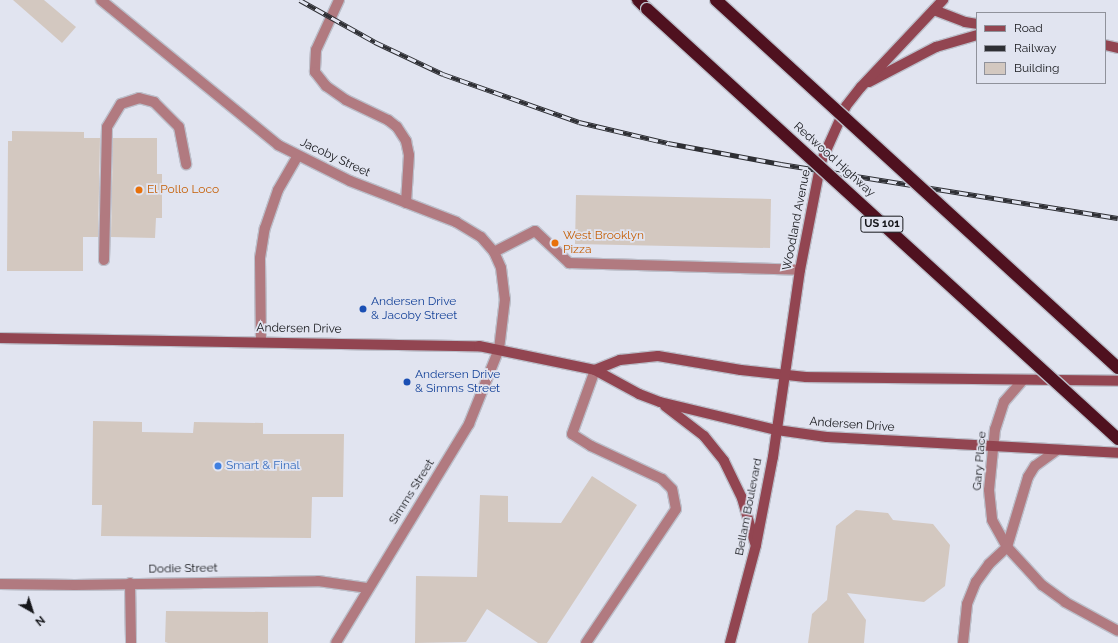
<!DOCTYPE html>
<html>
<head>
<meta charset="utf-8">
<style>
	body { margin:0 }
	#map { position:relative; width:1118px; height:643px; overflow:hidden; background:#e1e4f0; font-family:Raleway,sans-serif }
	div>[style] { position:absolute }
	.building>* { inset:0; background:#d3c8c0 }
	.roads { filter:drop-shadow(1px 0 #bcbfca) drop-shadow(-1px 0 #bcbfca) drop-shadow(0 1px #bcbfca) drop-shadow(0 -1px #bcbfca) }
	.lane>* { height:10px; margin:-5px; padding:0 5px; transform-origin:5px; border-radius:5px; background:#b17a80 }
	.street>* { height:10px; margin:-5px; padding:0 5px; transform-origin:5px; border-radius:5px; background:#b17a80 }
	.secondary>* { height:10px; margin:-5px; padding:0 5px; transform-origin:5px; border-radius:5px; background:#924551 }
	.highway>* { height:12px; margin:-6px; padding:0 6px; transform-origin:6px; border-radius:6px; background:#4f111f }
	.rail>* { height:4.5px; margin-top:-2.25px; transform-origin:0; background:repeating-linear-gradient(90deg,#e1e4f0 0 9px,#2e2f34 0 18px); box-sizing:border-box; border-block:1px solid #2e2f34 }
	.bridges { filter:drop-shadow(1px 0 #bcbfca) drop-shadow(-1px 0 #bcbfca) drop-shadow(0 1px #bcbfca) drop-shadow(0 -1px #bcbfca) }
	.highway-bridge>* { height:12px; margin:-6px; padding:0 6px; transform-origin:6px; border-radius:6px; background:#4f111f }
	.dots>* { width:11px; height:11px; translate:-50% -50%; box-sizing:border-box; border:2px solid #e1e4f0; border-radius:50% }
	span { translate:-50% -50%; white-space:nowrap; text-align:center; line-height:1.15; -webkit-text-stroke:3.5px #e1e4f0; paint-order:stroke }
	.shield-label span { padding:1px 3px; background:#e1e4f0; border:1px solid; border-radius:3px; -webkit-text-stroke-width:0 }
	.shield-label { font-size:11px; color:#16171b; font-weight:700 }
	.street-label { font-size:12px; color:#16171b }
	.food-label { font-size:12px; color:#c56008 }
	.left { translate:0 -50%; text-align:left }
	.transit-label { font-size:12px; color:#164399 }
	.shop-label { font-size:12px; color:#366cbe }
	.legend { position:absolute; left:976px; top:12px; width:130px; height:72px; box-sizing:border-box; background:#e1e4f0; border:1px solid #90929b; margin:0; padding:5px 7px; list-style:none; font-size:12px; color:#16171b }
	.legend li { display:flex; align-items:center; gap:8px; height:20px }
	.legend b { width:20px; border:1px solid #90929b }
	.north { position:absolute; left:12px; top:591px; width:40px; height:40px; -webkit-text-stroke:3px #e1e4f0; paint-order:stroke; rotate:141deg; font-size:11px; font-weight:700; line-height:16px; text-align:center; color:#16171b }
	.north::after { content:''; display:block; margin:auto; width:14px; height:18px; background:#16171b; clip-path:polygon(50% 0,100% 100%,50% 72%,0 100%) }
</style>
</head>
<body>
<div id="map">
	<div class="building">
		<div style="clip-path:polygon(13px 0,44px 0,76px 27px,62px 43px)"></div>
		<div style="clip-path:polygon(12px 131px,84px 132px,84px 138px,100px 138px,98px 237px,83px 237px,83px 271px,7px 271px,8px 141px,12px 141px)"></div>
		<div style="clip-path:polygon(113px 138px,157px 138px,157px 174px,162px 174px,162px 218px,156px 218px,155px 238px,111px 237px)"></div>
		<div style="clip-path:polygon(576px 195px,771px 199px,770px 248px,575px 244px)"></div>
		<div style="clip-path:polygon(93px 421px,142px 422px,142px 432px,193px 433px,194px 422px,263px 423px,263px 434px,344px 434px,343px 497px,312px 497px,311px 538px,101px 536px,102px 505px,92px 505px)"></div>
		<div style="clip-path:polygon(592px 476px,637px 505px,547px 643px,538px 643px,487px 609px,466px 642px,415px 643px,416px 576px,477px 577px,480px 495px,508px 496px,508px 522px,561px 523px)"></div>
		<div style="clip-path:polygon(856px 510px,888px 513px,893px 520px,933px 524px,950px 545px,945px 586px,924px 602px,847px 593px,866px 620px,864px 643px,808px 643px,812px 614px,827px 600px,836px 526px)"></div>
		<div style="clip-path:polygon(166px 611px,268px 612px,268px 643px,168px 643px,165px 642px)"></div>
	</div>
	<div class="roads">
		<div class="lane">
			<div style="left:339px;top:0;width:55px;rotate:114.7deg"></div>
			<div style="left:316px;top:50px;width:22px;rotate:93deg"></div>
			<div style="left:315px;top:72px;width:18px;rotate:52deg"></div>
			<div style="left:326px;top:86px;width:24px;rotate:35deg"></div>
			<div style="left:346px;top:100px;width:47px;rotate:25.5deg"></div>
			<div style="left:388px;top:120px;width:11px;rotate:38deg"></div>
			<div style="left:397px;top:127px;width:17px;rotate:57deg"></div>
			<div style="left:406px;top:141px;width:14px;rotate:78deg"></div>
			<div style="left:409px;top:155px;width:48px;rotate:93.6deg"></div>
			<div style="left:494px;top:252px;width:46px;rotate:-27.1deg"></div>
			<div style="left:535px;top:231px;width:47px;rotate:43.3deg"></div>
			<div style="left:569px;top:263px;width:231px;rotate:1.7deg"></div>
			<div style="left:104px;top:260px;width:133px;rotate:-88.7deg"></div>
			<div style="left:107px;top:127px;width:27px;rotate:-59deg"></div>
			<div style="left:121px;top:104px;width:19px;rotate:-18deg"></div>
			<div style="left:139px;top:98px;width:16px;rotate:15deg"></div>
			<div style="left:154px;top:102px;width:35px;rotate:45deg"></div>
			<div style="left:179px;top:127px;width:38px;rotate:79deg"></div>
			<div style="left:261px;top:341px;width:83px;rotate:-90.7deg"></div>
			<div style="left:260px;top:258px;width:30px;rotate:-81deg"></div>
			<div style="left:265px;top:228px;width:40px;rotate:-71.1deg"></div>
			<div style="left:278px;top:190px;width:39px;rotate:-60deg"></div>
			<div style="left:130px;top:583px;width:60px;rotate:89deg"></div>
			<div style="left:586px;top:643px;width:161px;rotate:-56.1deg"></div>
			<div style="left:676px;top:509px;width:20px;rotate:-101deg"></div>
			<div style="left:672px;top:489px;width:14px;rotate:-135deg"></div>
			<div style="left:662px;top:479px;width:78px;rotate:-155.1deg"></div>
			<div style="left:591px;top:446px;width:22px;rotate:-148deg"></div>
			<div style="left:572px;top:434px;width:68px;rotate:-70.2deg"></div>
			<div style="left:963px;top:643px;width:39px;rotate:-84deg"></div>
			<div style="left:967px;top:604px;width:24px;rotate:-68deg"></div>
			<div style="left:976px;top:582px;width:22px;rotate:-54deg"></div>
			<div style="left:989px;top:564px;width:25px;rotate:-43deg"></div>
		</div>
		<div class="street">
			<div style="left:101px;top:0;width:229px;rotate:39.3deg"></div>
			<div style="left:278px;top:145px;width:80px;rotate:26.6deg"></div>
			<div style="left:350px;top:181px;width:114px;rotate:21.1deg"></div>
			<div style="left:456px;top:222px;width:29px;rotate:31deg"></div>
			<div style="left:481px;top:237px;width:20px;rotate:49deg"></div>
			<div style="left:494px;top:252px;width:17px;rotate:66deg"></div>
			<div style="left:501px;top:268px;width:31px;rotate:83deg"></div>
			<div style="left:505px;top:299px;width:50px;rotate:96.8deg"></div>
			<div style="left:499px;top:349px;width:81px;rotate:111.8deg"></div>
			<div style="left:469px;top:424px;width:256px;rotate:121.3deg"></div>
			<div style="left:1023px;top:380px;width:29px;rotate:131deg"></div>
			<div style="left:1004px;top:402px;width:28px;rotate:108deg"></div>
			<div style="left:995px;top:429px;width:61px;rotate:95.6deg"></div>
			<div style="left:989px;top:490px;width:30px;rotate:84deg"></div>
			<div style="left:992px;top:520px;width:31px;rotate:61deg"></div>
			<div style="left:1007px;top:547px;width:52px;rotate:47.4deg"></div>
			<div style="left:1042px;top:585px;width:29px;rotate:36deg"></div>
			<div style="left:1065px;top:602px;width:60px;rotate:28.7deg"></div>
			<div style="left:1007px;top:547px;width:73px;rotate:-73.3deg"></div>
			<div style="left:1028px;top:477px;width:13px;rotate:-58deg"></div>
			<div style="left:1035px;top:466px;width:26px;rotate:-36deg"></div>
			<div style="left:0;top:584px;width:75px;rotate:0.8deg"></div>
			<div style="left:75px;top:585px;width:243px;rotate:-0.9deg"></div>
			<div style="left:318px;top:581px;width:49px;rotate:8.1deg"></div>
		</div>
		<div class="secondary">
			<div style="left:934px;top:10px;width:33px;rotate:21deg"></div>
			<div style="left:965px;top:22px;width:12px;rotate:9deg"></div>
			<div style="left:1105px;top:45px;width:13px;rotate:13deg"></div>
			<div style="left:869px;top:82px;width:76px;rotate:-27.6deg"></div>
			<div style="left:936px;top:47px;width:43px;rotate:-16.3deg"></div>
			<div style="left:0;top:338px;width:479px;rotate:1deg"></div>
			<div style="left:479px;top:346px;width:118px;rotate:11.7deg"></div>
			<div style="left:595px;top:370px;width:50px;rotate:28.6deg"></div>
			<div style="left:639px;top:394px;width:22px;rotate:21deg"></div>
			<div style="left:660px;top:402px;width:120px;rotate:13.5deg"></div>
			<div style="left:777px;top:430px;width:50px;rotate:8deg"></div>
			<div style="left:827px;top:437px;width:291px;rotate:3.1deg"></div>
			<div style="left:595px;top:370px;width:27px;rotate:-22deg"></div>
			<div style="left:620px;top:360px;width:38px;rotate:-6deg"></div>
			<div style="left:658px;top:356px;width:84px;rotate:9.6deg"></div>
			<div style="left:741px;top:370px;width:65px;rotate:6.1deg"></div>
			<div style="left:806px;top:377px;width:312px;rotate:0.7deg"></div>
			<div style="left:665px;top:406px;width:49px;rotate:37.6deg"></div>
			<div style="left:704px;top:436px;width:32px;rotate:51deg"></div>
			<div style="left:724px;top:461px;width:41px;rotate:64.1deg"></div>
			<div style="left:742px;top:498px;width:47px;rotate:73.9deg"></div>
			<div style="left:730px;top:643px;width:101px;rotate:-75.1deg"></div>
			<div style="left:756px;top:545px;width:90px;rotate:-79.1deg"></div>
			<div style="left:773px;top:457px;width:189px;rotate:-81.8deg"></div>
			<div style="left:800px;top:270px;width:110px;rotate:-79deg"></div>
			<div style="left:821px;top:162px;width:61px;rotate:-65.9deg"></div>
			<div style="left:846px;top:106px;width:24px;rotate:-52deg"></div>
			<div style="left:861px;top:87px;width:120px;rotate:-46.7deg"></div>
		</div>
		<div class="highway">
			<div style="left:638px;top:0;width:13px;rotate:45deg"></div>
		</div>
	</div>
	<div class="rail">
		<div style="left:300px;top:0;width:86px;rotate:29.2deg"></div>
		<div style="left:375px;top:42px;width:75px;rotate:25.2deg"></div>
		<div style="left:443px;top:74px;width:144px;rotate:19.4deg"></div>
		<div style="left:579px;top:122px;width:91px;rotate:13.3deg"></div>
		<div style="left:668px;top:143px;width:115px;rotate:10.5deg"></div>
		<div style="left:781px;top:164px;width:341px;rotate:9.1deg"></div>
	</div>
	<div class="bridges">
		<div class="highway-bridge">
			<div style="left:716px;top:0;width:545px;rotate:42.47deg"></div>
			<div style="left:647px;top:9px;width:638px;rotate:42.39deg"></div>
		</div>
	</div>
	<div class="dots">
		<div style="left:139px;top:190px;background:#e8710a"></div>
		<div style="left:555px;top:243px;background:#e8710a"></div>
		<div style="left:363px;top:309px;background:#1a4fb4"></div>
		<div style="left:407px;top:382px;background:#1a4fb4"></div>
		<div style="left:218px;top:466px;background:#3f7fe0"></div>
	</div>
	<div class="shield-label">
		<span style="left:882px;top:224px">US 101</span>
	</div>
	<div class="street-label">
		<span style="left:335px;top:158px;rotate:25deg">Jacoby Street</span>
		<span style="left:834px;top:160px;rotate:42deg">Redwood Highway</span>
		<span style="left:797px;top:220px;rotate:-79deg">Woodland Avenue</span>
		<span style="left:299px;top:329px;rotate:1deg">Andersen Drive</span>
		<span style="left:852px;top:425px;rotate:4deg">Andersen Drive</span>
		<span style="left:980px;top:461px;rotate:-85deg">Gary Place</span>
		<span style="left:412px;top:492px;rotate:-58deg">Simms Street</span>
		<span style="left:749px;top:507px;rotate:-79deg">Bellam Boulevard</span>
		<span style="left:183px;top:569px;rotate:-1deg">Dodie Street</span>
	</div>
	<div class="food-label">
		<span class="left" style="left:147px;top:190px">El Pollo Loco</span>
		<span class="left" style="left:563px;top:243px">West Brooklyn<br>Pizza</span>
	</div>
	<div class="transit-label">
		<span class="left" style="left:371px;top:309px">Andersen Drive<br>&amp; Jacoby Street</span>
		<span class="left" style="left:415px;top:382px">Andersen Drive<br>&amp; Simms Street</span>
	</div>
	<div class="shop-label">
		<span class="left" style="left:226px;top:466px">Smart &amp; Final</span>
	</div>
	<ul class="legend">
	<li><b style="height:5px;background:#924551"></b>Road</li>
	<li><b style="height:5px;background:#2e2f34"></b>Railway</li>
	<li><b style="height:11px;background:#d3c8c0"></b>Building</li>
	</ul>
	<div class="north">N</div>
</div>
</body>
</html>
